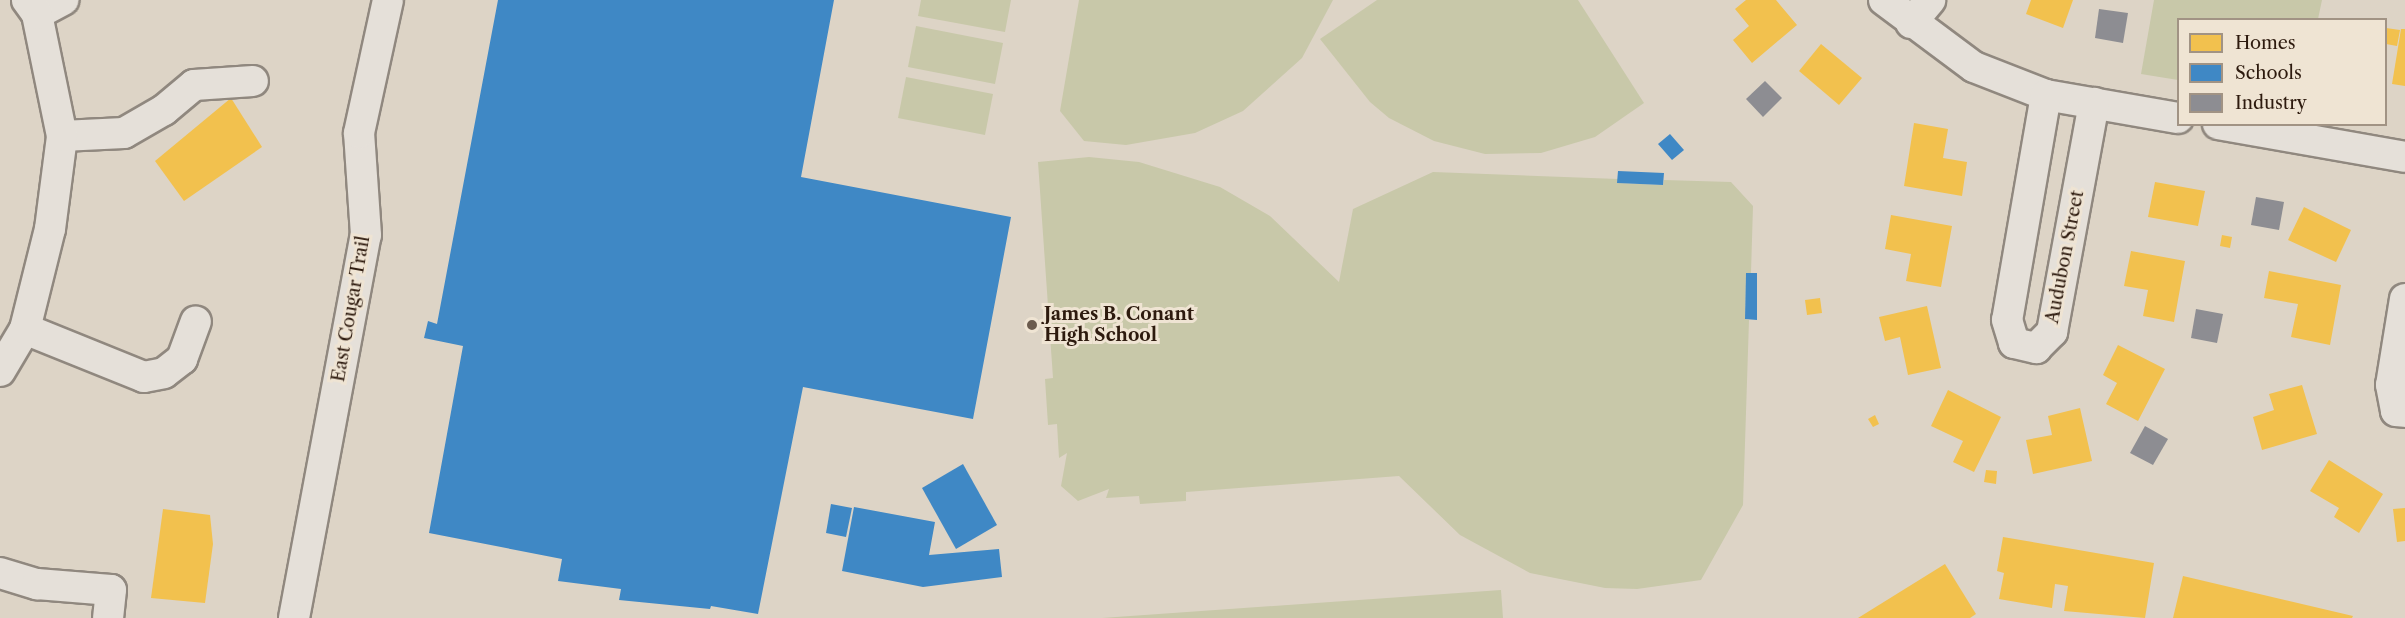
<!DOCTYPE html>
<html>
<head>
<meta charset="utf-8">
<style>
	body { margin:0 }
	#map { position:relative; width:2405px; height:618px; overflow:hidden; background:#ddd4c6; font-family:"Libre Caslon Text",serif }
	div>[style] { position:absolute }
	.green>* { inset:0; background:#c8c8a9 }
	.homes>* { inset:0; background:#f2c14e }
	.schools>* { inset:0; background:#3f88c5 }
	.industry>* { inset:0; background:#8d8d92 }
	.roads { filter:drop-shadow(2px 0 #90887f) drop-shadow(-2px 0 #90887f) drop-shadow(0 2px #90887f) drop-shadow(0 -2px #90887f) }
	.minor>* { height:30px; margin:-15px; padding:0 15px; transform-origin:15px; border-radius:15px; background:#e5e0d9 }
	.dots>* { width:16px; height:16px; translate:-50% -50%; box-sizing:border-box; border:3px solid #efe4d3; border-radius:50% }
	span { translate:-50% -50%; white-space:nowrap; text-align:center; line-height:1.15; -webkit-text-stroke:6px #efe4d3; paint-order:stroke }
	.street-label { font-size:18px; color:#2d1a0e }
	.poi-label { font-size:18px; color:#2d1a0e; font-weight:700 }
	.left { translate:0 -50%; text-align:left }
	.legend { position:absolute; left:2177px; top:18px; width:210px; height:108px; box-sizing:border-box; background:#efe4d3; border:2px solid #a19384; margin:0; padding:8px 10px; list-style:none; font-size:18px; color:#2d1a0e }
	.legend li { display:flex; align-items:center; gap:12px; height:30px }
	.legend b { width:30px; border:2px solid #a19384 }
</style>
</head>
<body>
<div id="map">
	<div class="green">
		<div style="clip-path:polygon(921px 0,1011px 0,1005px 32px,918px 16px)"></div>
		<div style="clip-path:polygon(1079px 0,1333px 0,1302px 58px,1243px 111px,1195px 133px,1126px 145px,1084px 141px,1060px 111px)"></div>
		<div style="clip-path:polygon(1377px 0,1578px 0,1644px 103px,1595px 137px,1541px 153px,1485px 154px,1434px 141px,1389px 118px,1370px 102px,1320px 39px)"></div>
		<div style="clip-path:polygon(2154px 0,2322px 0,2318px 19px,2178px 20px,2178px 80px,2141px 74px)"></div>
		<div style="clip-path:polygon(916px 26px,1003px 43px,995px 84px,908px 67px)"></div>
		<div style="clip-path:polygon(906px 77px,993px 94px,985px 135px,898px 118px)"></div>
		<div style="clip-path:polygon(1089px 157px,1139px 162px,1220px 187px,1270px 216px,1339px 282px,1353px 209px,1433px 172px,1618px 179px,1618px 183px,1663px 185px,1664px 180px,1731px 182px,1753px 206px,1751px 273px,1746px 273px,1745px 319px,1749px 320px,1743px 505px,1701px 580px,1637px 589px,1605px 588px,1530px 573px,1460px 535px,1399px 476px,1186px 492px,1186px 501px,1140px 504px,1139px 496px,1106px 498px,1109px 489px,1078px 501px,1061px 486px,1067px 453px,1059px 458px,1057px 424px,1048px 425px,1045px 379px,1053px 378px,1038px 162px)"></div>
		<div style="clip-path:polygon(1501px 590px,1503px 618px,1102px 618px)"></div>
	</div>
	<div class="homes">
		<div style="clip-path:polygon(1746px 0,1776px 0,1797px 25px,1752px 63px,1733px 40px,1749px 26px,1735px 9px)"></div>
		<div style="clip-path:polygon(2031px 0,2073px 0,2063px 28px,2026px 14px)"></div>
		<div style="clip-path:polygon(2386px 28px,2400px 30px,2397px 46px,2386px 44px)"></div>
		<div style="clip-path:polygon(2401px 29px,2405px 29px,2405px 86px,2392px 84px)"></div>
		<div style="clip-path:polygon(1821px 44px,1862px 78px,1839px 105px,1799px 71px)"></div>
		<div style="clip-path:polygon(231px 98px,262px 147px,184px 201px,155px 161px)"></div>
		<div style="clip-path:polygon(1914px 123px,1948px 129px,1943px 158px,1967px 162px,1962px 196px,1904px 186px)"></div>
		<div style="clip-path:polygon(2155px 182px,2205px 191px,2198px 226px,2148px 217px)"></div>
		<div style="clip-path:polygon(2304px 207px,2351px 230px,2336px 262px,2288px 240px)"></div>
		<div style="clip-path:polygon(1891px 215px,1952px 226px,1941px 287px,1906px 281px,1911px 254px,1885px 249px)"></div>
		<div style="clip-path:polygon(2222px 235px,2232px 237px,2230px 248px,2220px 246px)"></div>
		<div style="clip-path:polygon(2131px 251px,2185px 261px,2174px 322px,2143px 316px,2148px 290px,2124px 286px)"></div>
		<div style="clip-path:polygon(2269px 271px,2341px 285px,2330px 345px,2291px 337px,2298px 304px,2264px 298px)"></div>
		<div style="clip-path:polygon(1820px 298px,1822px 313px,1807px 315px,1805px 300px)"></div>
		<div style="clip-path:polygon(1927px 306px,1941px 368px,1908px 375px,1900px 337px,1885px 341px,1879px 317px)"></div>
		<div style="clip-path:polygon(2118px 345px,2165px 369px,2138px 421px,2106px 404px,2117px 383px,2103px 375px)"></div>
		<div style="clip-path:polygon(2302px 385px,2317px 434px,2262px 450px,2253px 417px,2274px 410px,2269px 394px)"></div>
		<div style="clip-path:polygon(1948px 390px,2001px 417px,1974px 472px,1953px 462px,1963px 441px,1931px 426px)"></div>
		<div style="clip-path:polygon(2080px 408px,2092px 461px,2033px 474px,2026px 440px,2052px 435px,2048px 416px)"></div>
		<div style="clip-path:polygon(1875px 415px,1879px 424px,1873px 427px,1868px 419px)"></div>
		<div style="clip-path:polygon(2329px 460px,2383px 494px,2359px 533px,2334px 517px,2339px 508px,2310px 491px)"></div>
		<div style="clip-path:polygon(1986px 470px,1997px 471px,1996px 484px,1984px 482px)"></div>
		<div style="clip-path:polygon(2405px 508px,2405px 541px,2397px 542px,2393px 509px)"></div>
		<div style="clip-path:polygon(163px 509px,210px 515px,213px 544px,205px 603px,151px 598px)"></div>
		<div style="clip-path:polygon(2003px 537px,2154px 563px,2145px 618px,2064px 611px,2068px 586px,2055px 584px,2052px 608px,1999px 599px,2004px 573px,1997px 571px)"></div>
		<div style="clip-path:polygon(1945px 564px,1976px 614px,1970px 618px,1858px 618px)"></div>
		<div style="clip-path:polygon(2183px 576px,2353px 616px,2352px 618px,2173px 618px)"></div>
	</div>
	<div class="schools">
		<div style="clip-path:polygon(498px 0,834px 0,801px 177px,1011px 217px,973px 419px,803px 387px,758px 614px,711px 606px,710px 609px,619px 600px,621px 589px,558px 581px,562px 559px,429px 533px,463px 346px,424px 338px,428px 321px,437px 324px)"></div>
		<div style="clip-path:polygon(1670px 134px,1684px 150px,1672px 160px,1658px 144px)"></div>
		<div style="clip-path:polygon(1618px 171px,1664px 173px,1663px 185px,1617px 183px)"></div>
		<div style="clip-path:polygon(1746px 273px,1757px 273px,1757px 320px,1745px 319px)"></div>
		<div style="clip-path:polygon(963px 464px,997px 525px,956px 549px,922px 488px)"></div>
		<div style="clip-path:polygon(831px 504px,852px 508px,846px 537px,826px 533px)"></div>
		<div style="clip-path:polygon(854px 507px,935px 522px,929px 555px,999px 549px,1002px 577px,923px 587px,842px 571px)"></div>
	</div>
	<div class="industry">
		<div style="clip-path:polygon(2099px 9px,2128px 13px,2123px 43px,2095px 38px)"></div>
		<div style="clip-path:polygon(1765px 81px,1782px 98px,1763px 117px,1746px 99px)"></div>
		<div style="clip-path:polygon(2256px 197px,2284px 202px,2279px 230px,2251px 225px)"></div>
		<div style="clip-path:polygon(2196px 309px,2223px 314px,2217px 343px,2191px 338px)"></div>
		<div style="clip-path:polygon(2145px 426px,2168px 439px,2153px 465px,2130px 453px)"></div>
	</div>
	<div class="roads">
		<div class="minor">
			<div style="left:1884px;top:0;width:112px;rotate:36.7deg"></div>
			<div style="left:1974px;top:67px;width:77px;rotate:21.3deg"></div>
			<div style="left:2046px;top:95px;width:134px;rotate:9.9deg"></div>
			<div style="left:37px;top:14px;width:30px;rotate:-28deg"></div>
			<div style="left:1911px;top:23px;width:30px;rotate:-50deg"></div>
			<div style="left:2046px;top:95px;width:228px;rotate:99.8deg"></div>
			<div style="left:2007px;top:320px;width:24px;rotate:73deg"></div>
			<div style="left:2014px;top:343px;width:23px;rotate:13deg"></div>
			<div style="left:2036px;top:348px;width:23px;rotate:-45deg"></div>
			<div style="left:2052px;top:332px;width:233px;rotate:-79.6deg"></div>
			<div style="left:2218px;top:124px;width:190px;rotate:10deg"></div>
			<div style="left:62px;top:136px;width:62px;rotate:-2.8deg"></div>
			<div style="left:124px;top:133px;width:46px;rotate:-29.9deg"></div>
			<div style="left:164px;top:110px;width:39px;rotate:-40deg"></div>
			<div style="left:194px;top:85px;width:59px;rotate:-3.9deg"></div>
			<div style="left:2405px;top:299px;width:87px;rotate:99.2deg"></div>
			<div style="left:2391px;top:385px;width:26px;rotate:79deg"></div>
			<div style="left:2396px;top:411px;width:9px;rotate:6deg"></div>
			<div style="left:25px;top:329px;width:128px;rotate:22deg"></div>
			<div style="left:144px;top:377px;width:20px;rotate:-11deg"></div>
			<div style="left:164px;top:373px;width:23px;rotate:-38deg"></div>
			<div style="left:182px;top:359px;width:40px;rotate:-69.8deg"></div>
			<div style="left:0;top:371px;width:49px;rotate:-59.2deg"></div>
			<div style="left:25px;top:329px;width:103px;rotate:-76deg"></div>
			<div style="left:50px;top:229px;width:94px;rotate:-82.6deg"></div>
			<div style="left:62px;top:136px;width:125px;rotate:-101.6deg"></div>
			<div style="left:37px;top:14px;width:17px;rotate:-126deg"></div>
			<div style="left:0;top:573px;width:39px;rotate:17deg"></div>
			<div style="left:37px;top:584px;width:74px;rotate:4.6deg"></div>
			<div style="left:111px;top:590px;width:28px;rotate:96deg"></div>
			<div style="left:294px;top:618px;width:390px;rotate:-79.4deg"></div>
			<div style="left:366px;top:235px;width:102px;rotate:-93.9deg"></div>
			<div style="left:359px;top:133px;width:136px;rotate:-77.7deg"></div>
		</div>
	</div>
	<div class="dots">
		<div style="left:1032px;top:325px;background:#6b5b4e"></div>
	</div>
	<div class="street-label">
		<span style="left:2065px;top:257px;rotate:-79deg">Audubon Street</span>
		<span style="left:351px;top:309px;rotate:-80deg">East Cougar Trail</span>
	</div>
	<div class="poi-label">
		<span class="left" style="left:1044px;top:325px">James B. Conant<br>High School</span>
	</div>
	<ul class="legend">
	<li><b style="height:16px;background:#f2c14e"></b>Homes</li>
	<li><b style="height:16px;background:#3f88c5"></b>Schools</li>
	<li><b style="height:16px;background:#8d8d92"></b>Industry</li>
	</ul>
</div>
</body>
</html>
